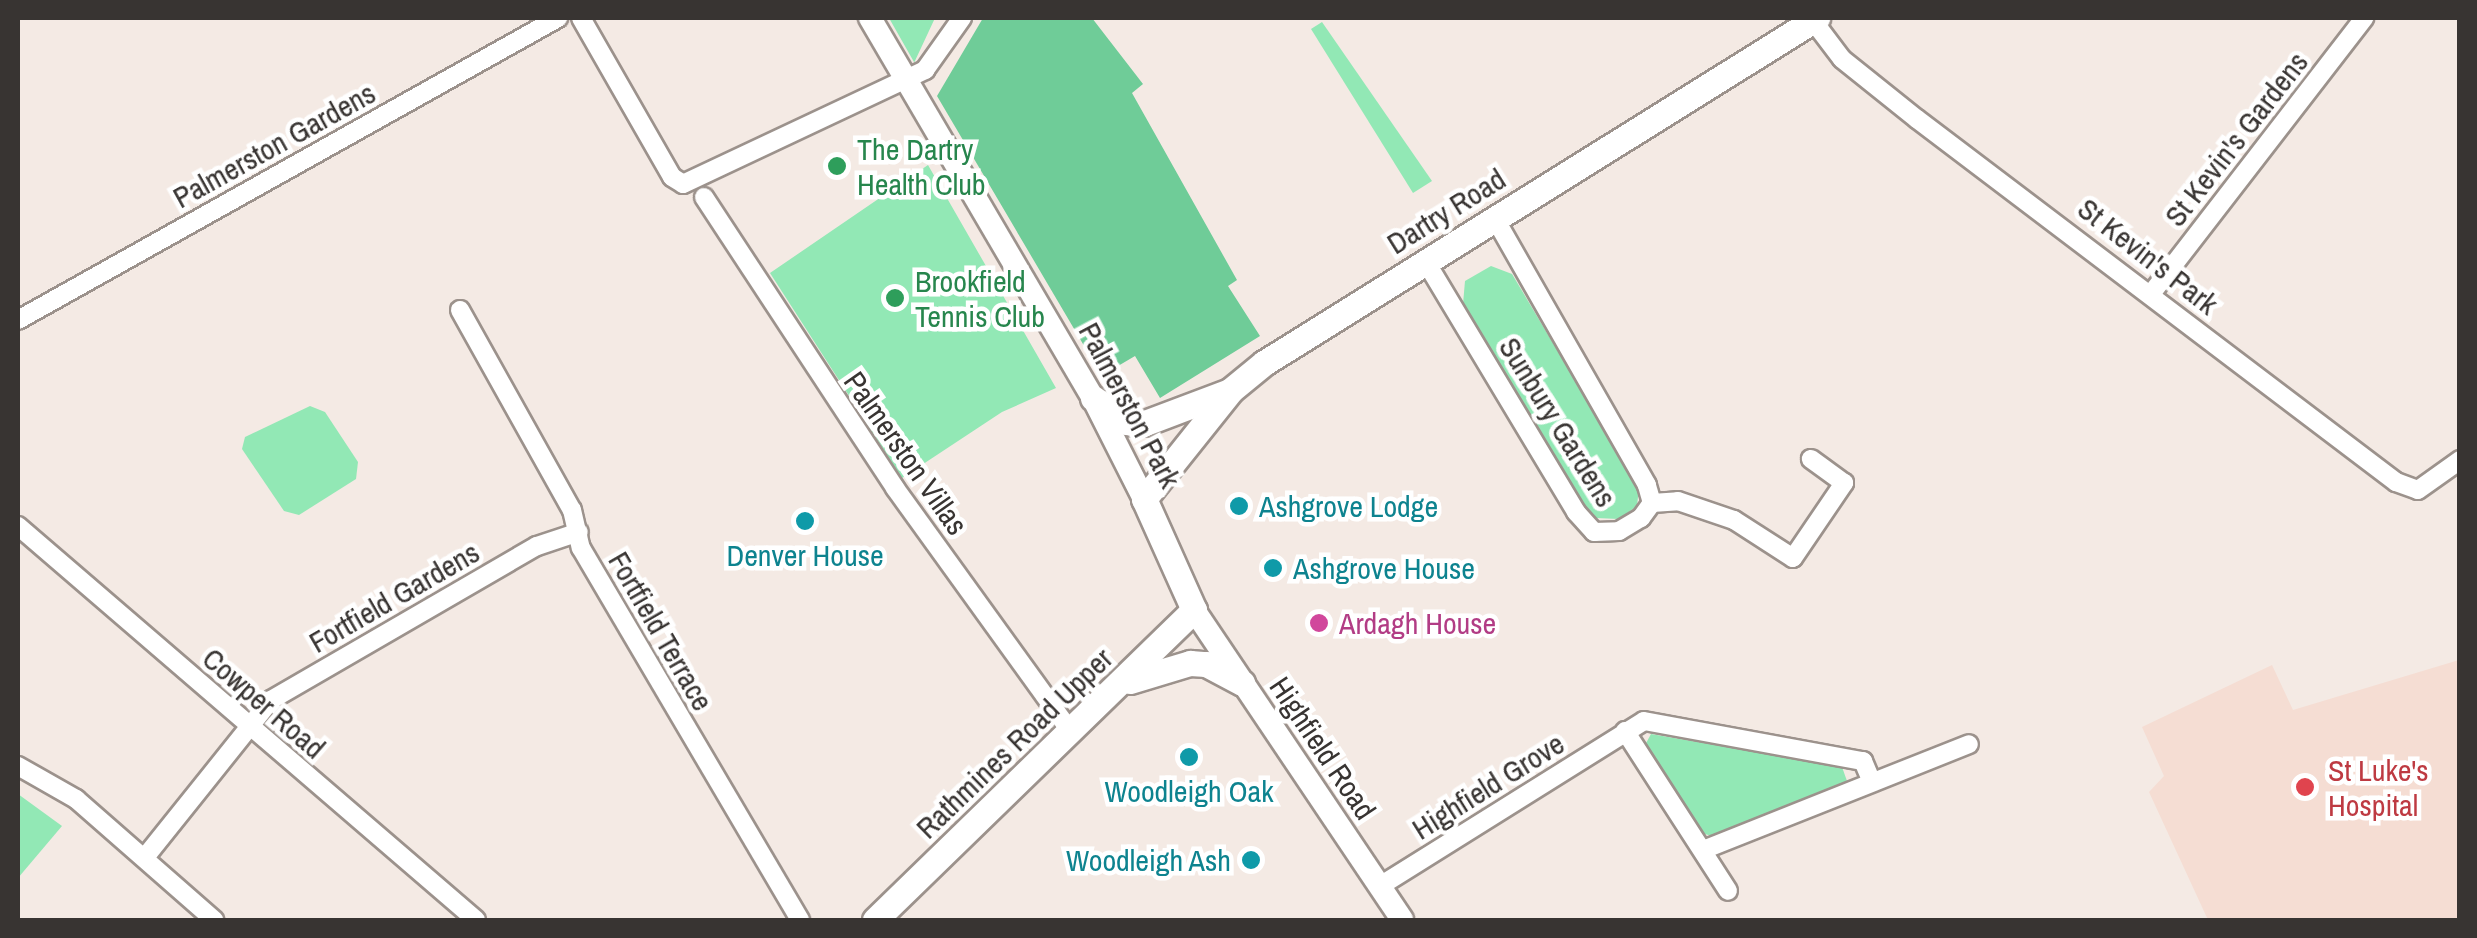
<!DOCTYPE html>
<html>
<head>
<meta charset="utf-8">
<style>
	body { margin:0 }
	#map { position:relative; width:2477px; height:938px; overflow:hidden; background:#f4eae4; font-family:"Archivo Narrow",sans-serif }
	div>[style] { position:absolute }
	.medical>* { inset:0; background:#f5ddd3 }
	.green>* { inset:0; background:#92e8b5 }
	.forest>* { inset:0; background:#6fcc98 }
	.roads { filter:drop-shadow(2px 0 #9c928c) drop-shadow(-2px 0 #9c928c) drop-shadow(0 2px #9c928c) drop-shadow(0 -2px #9c928c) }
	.minor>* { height:18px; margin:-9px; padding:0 9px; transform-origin:9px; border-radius:9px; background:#fff }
	.tertiary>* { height:22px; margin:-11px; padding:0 11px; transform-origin:11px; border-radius:11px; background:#fff }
	.secondary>* { height:25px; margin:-12.5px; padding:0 12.5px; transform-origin:12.5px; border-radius:12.5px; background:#fff }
	.dots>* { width:28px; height:28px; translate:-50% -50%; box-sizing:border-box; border:5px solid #fff; border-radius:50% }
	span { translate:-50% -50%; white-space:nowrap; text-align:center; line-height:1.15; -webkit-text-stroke:9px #fff; paint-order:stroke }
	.street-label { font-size:30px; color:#383432 }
	.leisure-label { font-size:30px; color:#27864d }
	.left { translate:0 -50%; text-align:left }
	.culture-label { font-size:30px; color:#0d838f }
	.right { translate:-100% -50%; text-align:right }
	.hotel-label { font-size:30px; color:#b23c85 }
	.health-label { font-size:30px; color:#be3a42 }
	.frame { position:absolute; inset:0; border:20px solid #383432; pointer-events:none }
</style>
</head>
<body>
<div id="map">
	<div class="medical">
		<div style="clip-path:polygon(2459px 660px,2459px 920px,2208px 920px,2149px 792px,2164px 776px,2142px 727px,2272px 665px,2293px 710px)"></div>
	</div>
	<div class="green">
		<div style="clip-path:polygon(889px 18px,935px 18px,914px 63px,914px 62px)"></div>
		<div style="clip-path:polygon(1322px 22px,1432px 181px,1413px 193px,1311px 29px)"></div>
		<div style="clip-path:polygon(928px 165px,1056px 388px,1002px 412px,902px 478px,770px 273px)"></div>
		<div style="clip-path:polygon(1491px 266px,1512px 274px,1639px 488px,1637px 506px,1619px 519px,1596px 518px,1585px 509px,1463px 304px,1465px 281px)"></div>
		<div style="clip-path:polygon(310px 406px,325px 412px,358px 462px,356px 479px,299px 515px,284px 511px,242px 449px,245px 437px)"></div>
		<div style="clip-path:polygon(1651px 734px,1842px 767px,1847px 781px,1712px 836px,1701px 833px,1645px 745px)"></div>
		<div style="clip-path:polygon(18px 794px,62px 826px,18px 878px)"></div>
	</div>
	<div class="forest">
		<div style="clip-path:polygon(983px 18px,1092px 18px,1143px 84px,1132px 93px,1237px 280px,1228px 286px,1260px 336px,1160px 398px,1135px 356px,1118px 366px,1108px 352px,1093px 361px,937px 96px)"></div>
	</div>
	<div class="roads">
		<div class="minor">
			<div style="left:581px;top:18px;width:183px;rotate:60.2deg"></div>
			<div style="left:672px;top:177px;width:13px;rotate:32deg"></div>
			<div style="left:683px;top:184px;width:268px;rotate:-25.2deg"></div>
			<div style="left:925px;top:70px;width:64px;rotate:-54.6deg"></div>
			<div style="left:1811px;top:18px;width:51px;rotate:52.9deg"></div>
			<div style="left:1842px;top:59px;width:96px;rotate:38.7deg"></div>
			<div style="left:1917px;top:119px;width:601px;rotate:37.16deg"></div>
			<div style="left:2396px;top:482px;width:23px;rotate:20deg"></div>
			<div style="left:2418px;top:490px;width:52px;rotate:-35.5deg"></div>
			<div style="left:704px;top:197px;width:348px;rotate:56.7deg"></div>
			<div style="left:895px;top:488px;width:302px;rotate:54.2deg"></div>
			<div style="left:1426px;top:262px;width:292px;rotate:59deg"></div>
			<div style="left:1576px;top:512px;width:27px;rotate:48deg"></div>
			<div style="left:1594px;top:532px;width:25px;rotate:-2deg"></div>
			<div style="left:1619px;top:531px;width:26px;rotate:-31deg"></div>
			<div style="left:1641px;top:518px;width:19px;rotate:-54deg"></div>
			<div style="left:1652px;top:503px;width:19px;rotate:-106deg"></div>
			<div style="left:1647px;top:485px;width:306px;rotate:-119.7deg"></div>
			<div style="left:2151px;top:294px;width:349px;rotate:-52.3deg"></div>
			<div style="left:460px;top:310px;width:229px;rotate:60.8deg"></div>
			<div style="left:572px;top:510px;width:39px;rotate:77deg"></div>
			<div style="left:581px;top:548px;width:432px;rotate:59.5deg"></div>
			<div style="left:18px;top:320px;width:619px;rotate:-29.22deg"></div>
			<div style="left:1652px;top:503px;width:26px;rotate:-4deg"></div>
			<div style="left:1678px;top:501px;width:59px;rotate:18.7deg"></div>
			<div style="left:1734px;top:520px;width:70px;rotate:32.8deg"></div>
			<div style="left:1793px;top:558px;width:91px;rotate:-55.8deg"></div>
			<div style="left:1844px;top:483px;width:41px;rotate:-144deg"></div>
			<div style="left:18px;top:526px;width:604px;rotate:40.7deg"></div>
			<div style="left:1625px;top:731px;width:190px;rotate:57.2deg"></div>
			<div style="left:18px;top:766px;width:67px;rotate:29.6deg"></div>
			<div style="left:76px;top:799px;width:184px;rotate:41.2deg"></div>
			<div style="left:1703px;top:850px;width:286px;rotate:-21.7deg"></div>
			<div style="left:146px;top:856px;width:200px;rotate:-51.3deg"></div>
			<div style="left:271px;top:700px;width:307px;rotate:-30.1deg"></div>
			<div style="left:537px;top:546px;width:44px;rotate:-18.4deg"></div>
			<div style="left:1380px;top:886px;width:311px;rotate:-32deg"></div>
			<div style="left:1644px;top:721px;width:223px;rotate:10.4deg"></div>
			<div style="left:1863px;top:761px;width:21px;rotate:67deg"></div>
		</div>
		<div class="tertiary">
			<div style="left:870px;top:18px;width:441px;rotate:59.6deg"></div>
			<div style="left:1093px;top:398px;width:113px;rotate:63.2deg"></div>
			<div style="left:1194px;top:610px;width:373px;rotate:56.1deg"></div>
		</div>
		<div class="secondary">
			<div style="left:1093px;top:398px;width:42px;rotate:35.2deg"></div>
			<div style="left:1127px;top:422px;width:18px;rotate:3deg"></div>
			<div style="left:1145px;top:423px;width:88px;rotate:-20.7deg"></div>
			<div style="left:1130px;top:681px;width:63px;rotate:-16.7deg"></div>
			<div style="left:1190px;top:663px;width:16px;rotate:4deg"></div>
			<div style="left:1206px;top:664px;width:41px;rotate:27.8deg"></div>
			<div style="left:875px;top:920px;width:445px;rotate:-44.2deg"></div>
			<div style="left:1194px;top:610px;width:122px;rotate:-114.2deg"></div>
			<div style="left:1144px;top:499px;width:139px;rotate:-51.4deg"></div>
			<div style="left:1231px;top:390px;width:43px;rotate:-39.3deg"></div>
			<div style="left:1264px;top:363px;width:652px;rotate:-31.96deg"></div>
		</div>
	</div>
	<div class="dots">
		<div style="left:837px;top:166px;background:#2e9e5b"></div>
		<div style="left:895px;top:298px;background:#2e9e5b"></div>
		<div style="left:1239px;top:506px;background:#0f9aa8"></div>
		<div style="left:805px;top:521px;background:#0f9aa8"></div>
		<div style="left:1273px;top:568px;background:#0f9aa8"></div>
		<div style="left:1319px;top:623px;background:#d1479c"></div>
		<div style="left:1189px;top:757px;background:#0f9aa8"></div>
		<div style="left:2305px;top:787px;background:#e0444e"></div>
		<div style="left:1251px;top:860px;background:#0f9aa8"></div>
	</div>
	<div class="street-label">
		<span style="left:2236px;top:139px;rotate:-52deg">St Kevin's Gardens</span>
		<span style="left:274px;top:145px;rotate:-29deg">Palmerston Gardens</span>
		<span style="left:1446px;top:211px;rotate:-32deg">Dartry Road</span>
		<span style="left:2148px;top:256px;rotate:38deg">St Kevin's Park</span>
		<span style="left:1130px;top:405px;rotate:62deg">Palmerston Park</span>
		<span style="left:1558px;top:422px;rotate:58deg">Sunbury Gardens</span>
		<span style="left:906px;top:453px;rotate:55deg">Palmerston Villas</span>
		<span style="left:394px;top:597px;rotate:-30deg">Fortfield Gardens</span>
		<span style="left:661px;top:631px;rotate:60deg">Fortfield Terrace</span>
		<span style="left:264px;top:703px;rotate:41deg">Cowper Road</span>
		<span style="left:1014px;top:743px;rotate:-44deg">Rathmines Road Upper</span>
		<span style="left:1323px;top:748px;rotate:56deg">Highfield Road</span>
		<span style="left:1488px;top:786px;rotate:-32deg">Highfield Grove</span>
	</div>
	<div class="leisure-label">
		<span class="left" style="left:857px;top:166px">The Dartry<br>Health Club</span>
		<span class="left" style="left:915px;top:298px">Brookfield<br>Tennis Club</span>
	</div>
	<div class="culture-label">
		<span class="left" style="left:1259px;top:506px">Ashgrove Lodge</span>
		<span style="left:805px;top:555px">Denver House</span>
		<span class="left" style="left:1293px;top:568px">Ashgrove House</span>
		<span style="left:1189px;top:791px">Woodleigh Oak</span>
		<span class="right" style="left:1231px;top:860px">Woodleigh Ash</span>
	</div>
	<div class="hotel-label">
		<span class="left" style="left:1339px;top:623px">Ardagh House</span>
	</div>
	<div class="health-label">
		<span class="left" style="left:2328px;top:787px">St Luke's<br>Hospital</span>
	</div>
	<div class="frame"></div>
</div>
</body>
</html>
